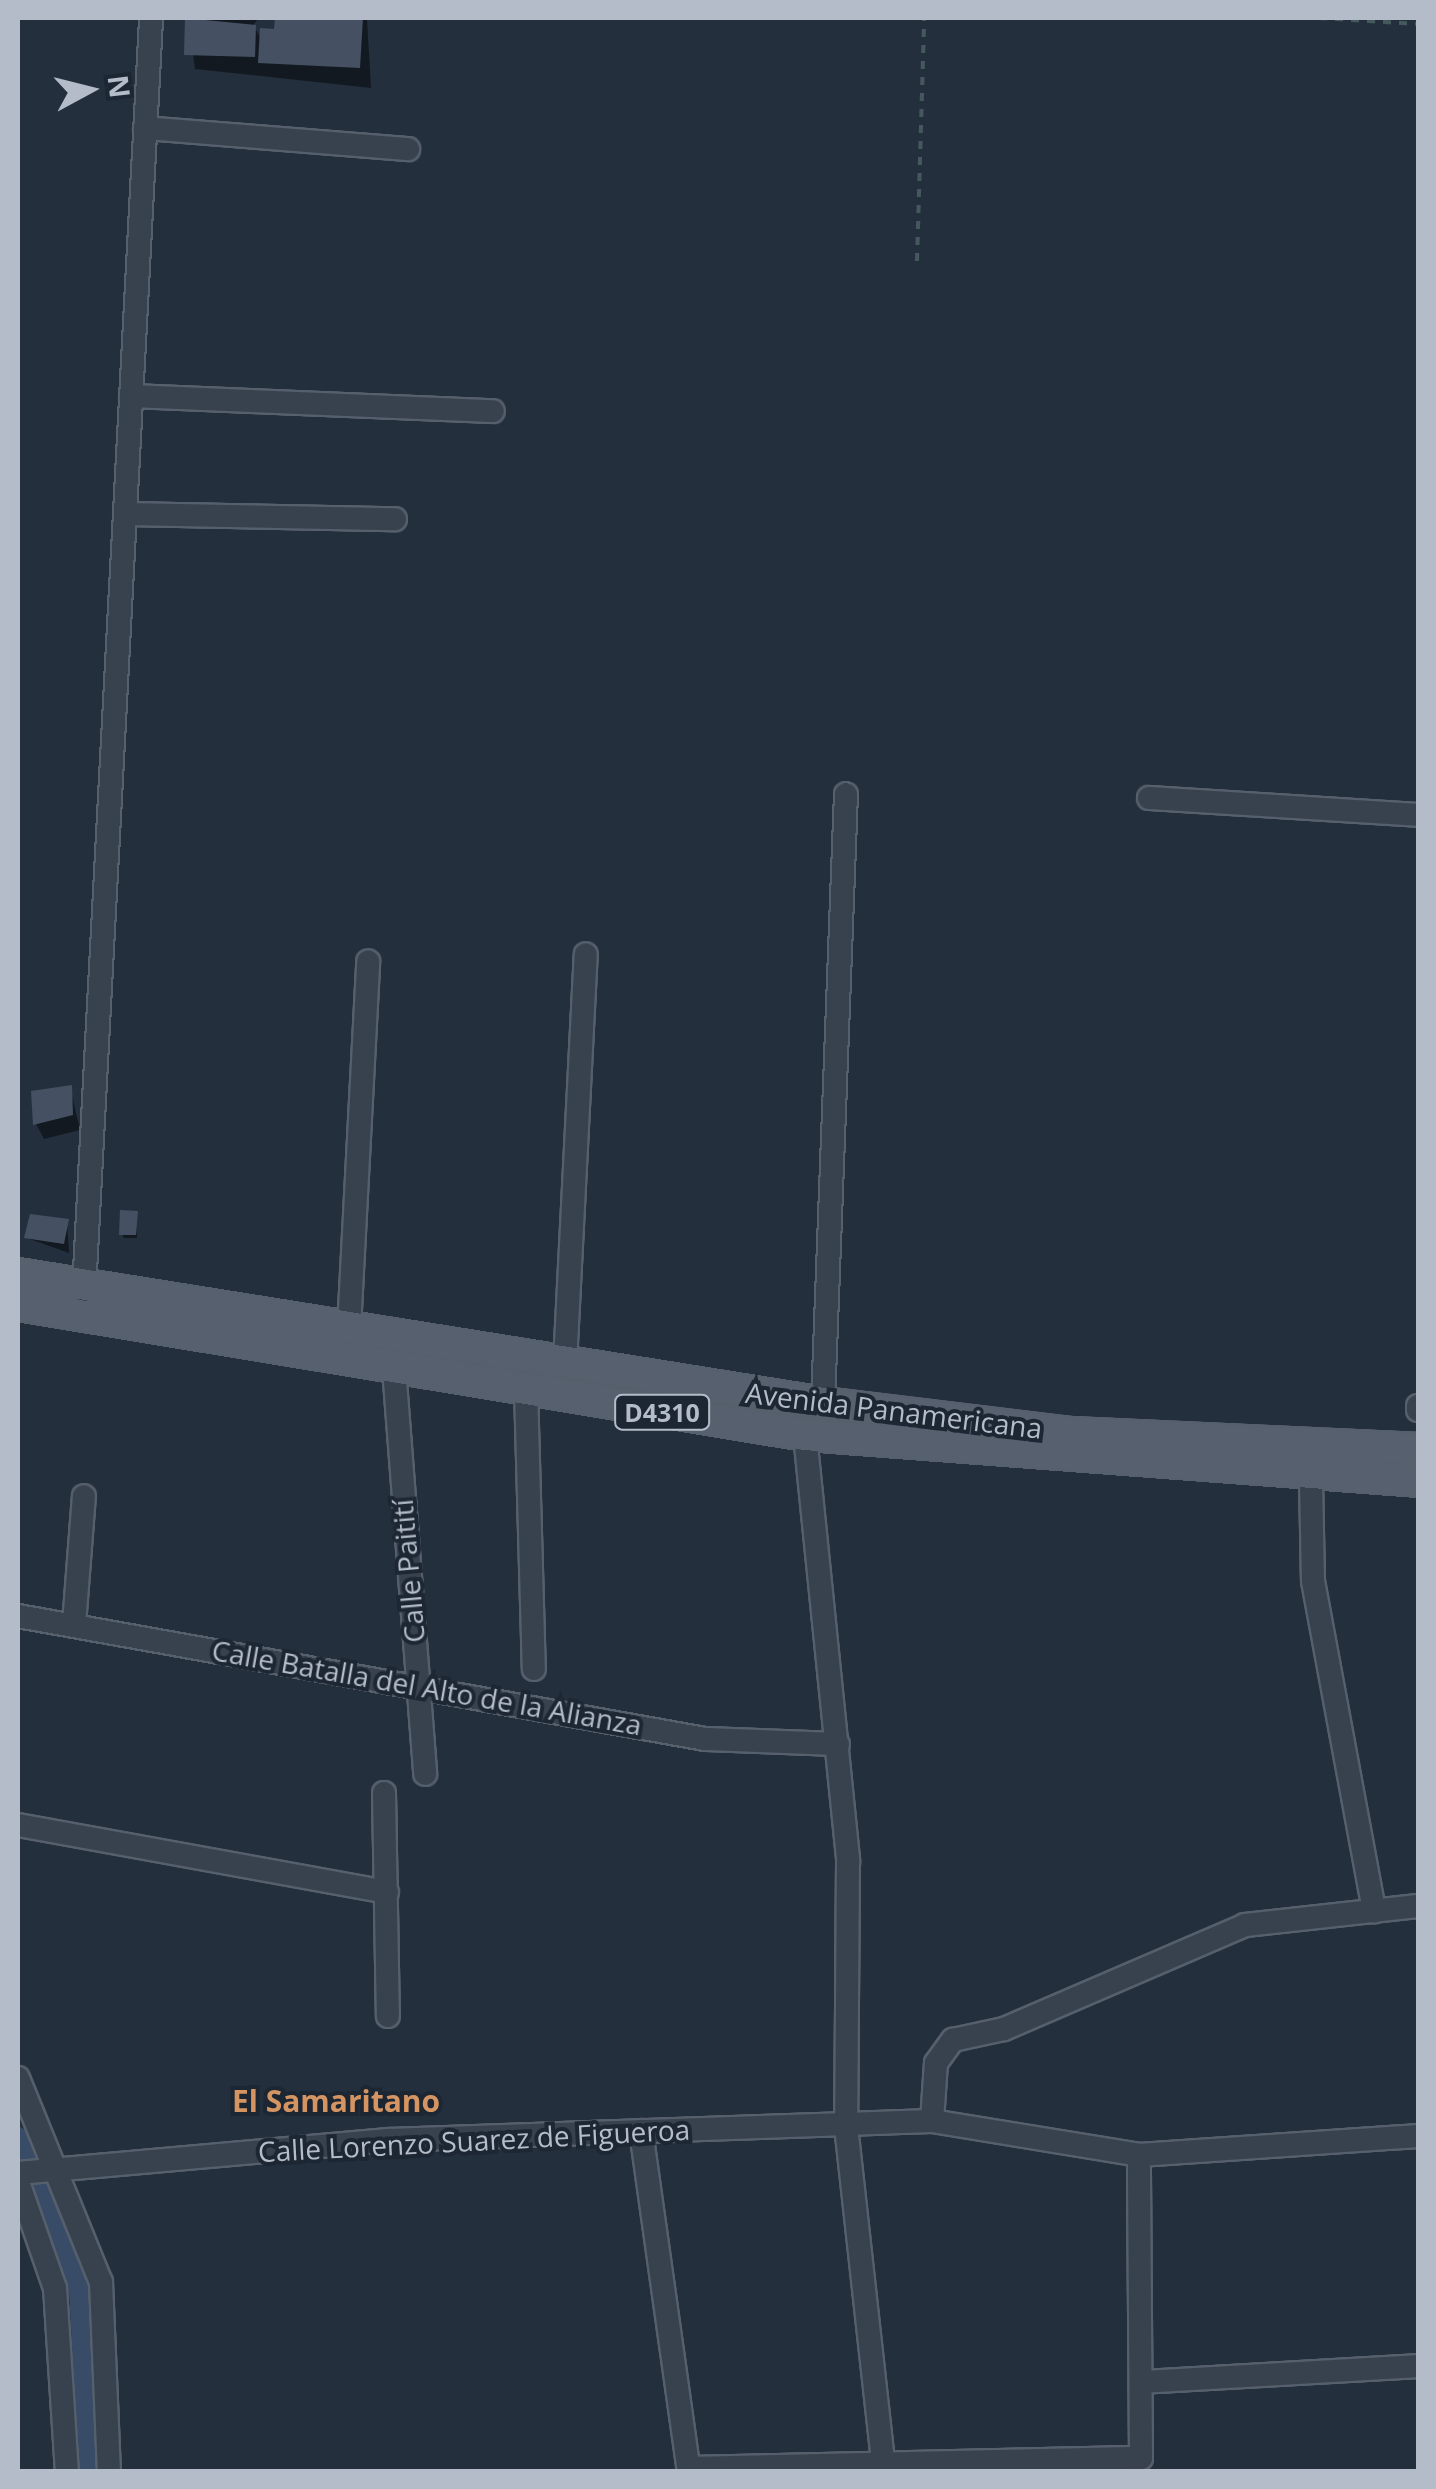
<!DOCTYPE html>
<html>
<head>
<meta charset="utf-8">
<style>
	body { margin:0 }
	#map { position:relative; width:1436px; height:2489px; overflow:hidden; background:#242f3e; font-family:"Open Sans",sans-serif }
	div>[style] { position:absolute }
	.shadow>* { inset:0; background:#0007 }
	.canal>* { height:20px; margin:-10px; padding:0 10px; transform-origin:10px; border-radius:10px; background:#394c67 }
	.building>* { inset:0; background:#455162 }
	.path>* { height:4px; margin-top:-2px; transform-origin:0; background:repeating-linear-gradient(90deg,#44595c 0 8px,transparent 0 16px) }
	.roads { filter:drop-shadow(2px 0 #565f6c) drop-shadow(-2px 0 #565f6c) drop-shadow(0 2px #565f6c) drop-shadow(0 -2px #565f6c) }
	.minor>* { height:22px; margin:-11px; padding:0 11px; transform-origin:11px; border-radius:11px; background:#38414e }
	.major>* { height:30px; margin:-15px; padding:0 15px; transform-origin:15px; border-radius:15px; background:#56606e }
	span { translate:-50% -50%; white-space:nowrap; text-align:center; line-height:1.15; -webkit-text-stroke:8px #1d2633; paint-order:stroke }
	.shield-label span { padding:2px 8px; background:#1d2633; border:2px solid; border-radius:8px; -webkit-text-stroke-width:0 }
	.shield-label { font-size:25px; color:#b4bcc9; font-weight:700 }
	.street-label { font-size:28px; color:#b4bcc9 }
	.neighbourhood-label { font-size:30px; color:#d59563; font-weight:700 }
	.frame { position:absolute; inset:0; border:20px solid #b4bcc9; pointer-events:none }
	.north { position:absolute; left:40px; top:40px; width:100px; height:100px; -webkit-text-stroke:8px #1d2633; paint-order:stroke; rotate:83deg; font-size:28px; font-weight:700; line-height:40px; text-align:center; color:#b4bcc9 }
	.north::after { content:''; display:block; margin:auto; width:35px; height:45px; background:#b4bcc9; clip-path:polygon(50% 0,100% 100%,50% 72%,0 100%) }
</style>
</head>
<body>
<div id="map">
	<div class="shadow">
		<div style="clip-path:polygon(188px 18px,259px 18px,253px 25px,262px 40px,276px 32px,277px 18px,367px 18px,371px 88px,195px 69px)"></div>
		<div style="clip-path:polygon(70px 1087px,80px 1130px,44px 1139px,36px 1124px)"></div>
		<div style="clip-path:polygon(136px 1214px,137px 1238px,124px 1238px,122px 1234px)"></div>
		<div style="clip-path:polygon(67px 1222px,69px 1253px,27px 1238px)"></div>
	</div>
	<div class="canal">
		<div style="left:18px;top:2137px;width:165px;rotate:68.3deg"></div>
		<div style="left:79px;top:2290px;width:182px;rotate:86.9deg"></div>
	</div>
	<div class="building">
		<div style="clip-path:polygon(185px 18px,256px 25px,255px 57px,184px 55px)"></div>
		<div style="clip-path:polygon(275px 18px,363px 18px,360px 68px,258px 63px,260px 28px,274px 29px)"></div>
		<div style="clip-path:polygon(72px 1085px,73px 1115px,33px 1125px,31px 1091px)"></div>
		<div style="clip-path:polygon(120px 1210px,138px 1211px,136px 1235px,119px 1235px)"></div>
		<div style="clip-path:polygon(30px 1214px,69px 1219px,64px 1244px,24px 1238px)"></div>
	</div>
	<div class="path">
		<div style="left:1319px;top:18px;width:99px;rotate:3.5deg"></div>
		<div style="left:917px;top:261px;width:243px;rotate:-88.3deg"></div>
	</div>
	<div class="roads">
		<div class="minor">
			<div style="left:145px;top:128px;width:264px;rotate:4.6deg"></div>
			<div style="left:131px;top:396px;width:362px;rotate:2.4deg"></div>
			<div style="left:125px;top:514px;width:270px;rotate:1.1deg"></div>
			<div style="left:1149px;top:798px;width:270px;rotate:3.6deg"></div>
			<div style="left:84px;top:1290px;width:1274px;rotate:-86.98deg"></div>
			<div style="left:349px;top:1329px;width:368px;rotate:-87deg"></div>
			<div style="left:565px;top:1364px;width:410px;rotate:-87.1deg"></div>
			<div style="left:394px;top:1368px;width:407px;rotate:85.6deg"></div>
			<div style="left:526px;top:1389px;width:280px;rotate:88.4deg"></div>
			<div style="left:823px;top:1403px;width:609px;rotate:-87.84deg"></div>
			<div style="left:1418px;top:1406px;width:4px;rotate:90deg"></div>
			<div style="left:805px;top:1435px;width:428px;rotate:84.2deg"></div>
			<div style="left:848px;top:1861px;width:265px;rotate:90.4deg"></div>
			<div style="left:846px;top:2126px;width:348px;rotate:83.7deg"></div>
			<div style="left:1311px;top:1479px;width:102px;rotate:88.9deg"></div>
			<div style="left:1313px;top:1581px;width:336px;rotate:79.5deg"></div>
			<div style="left:18px;top:1616px;width:698px;rotate:10.15deg"></div>
			<div style="left:705px;top:1739px;width:133px;rotate:2.2deg"></div>
			<div style="left:74px;top:1625px;width:129px;rotate:-85.6deg"></div>
			<div style="left:384px;top:1793px;width:223px;rotate:89deg"></div>
			<div style="left:18px;top:1825px;width:375px;rotate:10.3deg"></div>
			<div style="left:18px;top:2078px;width:220px;rotate:67.9deg"></div>
			<div style="left:101px;top:2282px;width:190px;rotate:87.6deg"></div>
			<div style="left:932px;top:2121px;width:58px;rotate:-86.1deg"></div>
			<div style="left:936px;top:2063px;width:29px;rotate:-54deg"></div>
			<div style="left:953px;top:2040px;width:52px;rotate:-12.2deg"></div>
			<div style="left:1004px;top:2029px;width:262px;rotate:-23.3deg"></div>
			<div style="left:1245px;top:1925px;width:174px;rotate:-6.3deg"></div>
			<div style="left:641px;top:2131px;width:344px;rotate:82deg"></div>
			<div style="left:18px;top:2173px;width:372px;rotate:-5.1deg"></div>
			<div style="left:389px;top:2140px;width:543px;rotate:-2deg"></div>
			<div style="left:932px;top:2121px;width:210px;rotate:9.3deg"></div>
			<div style="left:1139px;top:2155px;width:280px;rotate:-3.9deg"></div>
			<div style="left:18px;top:2182px;width:112px;rotate:70.8deg"></div>
			<div style="left:55px;top:2288px;width:184px;rotate:86.3deg"></div>
			<div style="left:1142px;top:2382px;width:276px;rotate:-3.3deg"></div>
			<div style="left:689px;top:2468px;width:452px;rotate:-1.3deg"></div>
			<div style="left:1141px;top:2458px;width:303px;rotate:-90.4deg"></div>
		</div>
		<div class="major">
			<div style="left:18px;top:1274px;width:815px;rotate:9.1deg"></div>
			<div style="left:823px;top:1403px;width:250px;rotate:6.9deg"></div>
			<div style="left:1071px;top:1433px;width:347px;rotate:2.6deg"></div>
			<div style="left:18px;top:1305px;width:798px;rotate:9.38deg"></div>
			<div style="left:805px;top:1435px;width:615px;rotate:4.29deg"></div>
		</div>
	</div>
	<div class="shield-label">
		<span style="left:662px;top:1412px">D4310</span>
	</div>
	<div class="street-label">
		<span style="left:894px;top:1410px;rotate:7deg">Avenida Panamericana</span>
		<span style="left:408px;top:1571px;rotate:-95deg">Calle Paitití</span>
		<span style="left:427px;top:1687px;rotate:10deg">Calle Batalla del Alto de la Alianza</span>
		<span style="left:474px;top:2140px;rotate:-3deg">Calle Lorenzo Suarez de Figueroa</span>
	</div>
	<div class="neighbourhood-label">
		<span style="left:336px;top:2101px">El Samaritano</span>
	</div>
	<div class="frame"></div>
	<div class="north">N</div>
</div>
</body>
</html>
